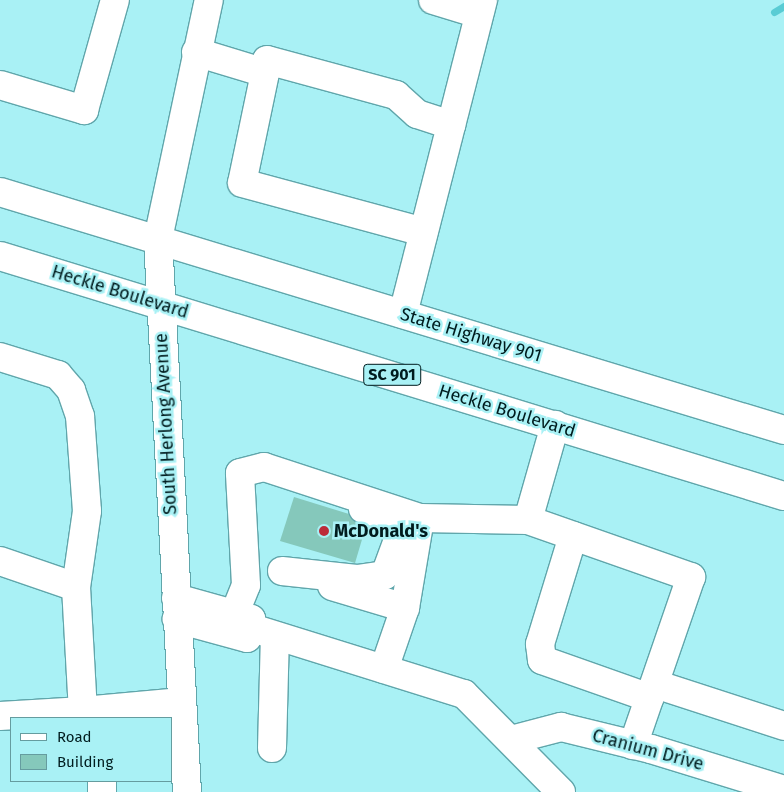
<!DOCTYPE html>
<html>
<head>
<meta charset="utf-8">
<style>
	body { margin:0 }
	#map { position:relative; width:784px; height:792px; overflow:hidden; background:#a9f1f5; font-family:"Fira Sans",sans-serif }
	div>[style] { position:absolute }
	.stream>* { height:7px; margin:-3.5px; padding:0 3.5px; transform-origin:3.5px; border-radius:3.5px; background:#59ccd4 }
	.building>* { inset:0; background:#85c8bb }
	.roads { filter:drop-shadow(1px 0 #60a6ab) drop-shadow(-1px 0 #60a6ab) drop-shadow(0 1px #60a6ab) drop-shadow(0 -1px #60a6ab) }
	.minor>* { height:28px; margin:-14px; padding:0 14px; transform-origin:14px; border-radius:14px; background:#fff }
	.major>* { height:28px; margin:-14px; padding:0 14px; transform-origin:14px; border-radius:14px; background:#fff }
	.dots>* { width:14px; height:14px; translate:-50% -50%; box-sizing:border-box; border:2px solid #a9f1f5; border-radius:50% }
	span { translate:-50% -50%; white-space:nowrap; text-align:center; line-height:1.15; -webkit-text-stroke:5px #a9f1f5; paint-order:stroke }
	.shield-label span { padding:1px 4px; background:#a9f1f5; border:1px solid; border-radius:4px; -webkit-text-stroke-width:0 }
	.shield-label { font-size:16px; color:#001c1e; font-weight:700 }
	.street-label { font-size:18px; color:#001c1e }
	.poi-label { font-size:18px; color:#001c1e; font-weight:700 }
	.left { translate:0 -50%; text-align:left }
	.legend { position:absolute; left:10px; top:717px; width:162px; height:65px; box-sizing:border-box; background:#a9f1f5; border:1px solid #659c9f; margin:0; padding:6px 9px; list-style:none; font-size:15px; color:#001c1e }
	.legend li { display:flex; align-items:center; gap:10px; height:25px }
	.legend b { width:25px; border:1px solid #659c9f }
</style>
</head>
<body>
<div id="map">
	<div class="stream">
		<div style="left:774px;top:12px;width:12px;rotate:-31deg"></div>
	</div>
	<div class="building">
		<div style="clip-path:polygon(294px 497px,349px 514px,366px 526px,355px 563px,280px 541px)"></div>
	</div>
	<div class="roads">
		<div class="minor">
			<div style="left:433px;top:0;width:48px;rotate:16.9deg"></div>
			<div style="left:196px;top:52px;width:72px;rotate:16.9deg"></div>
			<div style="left:265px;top:73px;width:112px;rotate:101.8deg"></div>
			<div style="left:242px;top:183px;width:188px;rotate:15.1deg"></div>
			<div style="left:265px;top:73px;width:13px;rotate:-81deg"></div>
			<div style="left:267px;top:60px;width:134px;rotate:15.2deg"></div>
			<div style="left:396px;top:95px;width:28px;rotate:42deg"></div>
			<div style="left:417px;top:114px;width:36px;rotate:18deg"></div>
			<div style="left:0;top:85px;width:88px;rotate:16.6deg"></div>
			<div style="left:84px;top:110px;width:114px;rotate:-74.3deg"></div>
			<div style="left:403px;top:314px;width:324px;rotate:-75.7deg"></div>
			<div style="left:0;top:357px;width:61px;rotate:17.2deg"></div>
			<div style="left:58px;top:375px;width:20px;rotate:49deg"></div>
			<div style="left:71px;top:390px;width:28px;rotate:71deg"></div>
			<div style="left:80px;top:416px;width:95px;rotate:85.8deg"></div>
			<div style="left:87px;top:511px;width:77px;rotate:98.2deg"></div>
			<div style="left:528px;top:520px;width:173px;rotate:19.3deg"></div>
			<div style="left:691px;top:577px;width:178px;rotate:109deg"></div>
			<div style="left:573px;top:536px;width:113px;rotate:107deg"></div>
			<div style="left:540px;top:644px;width:16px;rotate:83deg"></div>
			<div style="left:542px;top:660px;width:114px;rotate:19.4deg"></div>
			<div style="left:0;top:561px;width:80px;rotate:18.9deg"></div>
			<div style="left:76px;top:587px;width:124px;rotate:86.8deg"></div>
			<div style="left:83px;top:711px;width:99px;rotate:-5.2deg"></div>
			<div style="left:282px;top:571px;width:75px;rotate:6.1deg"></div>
			<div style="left:357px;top:579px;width:28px;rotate:-8deg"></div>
			<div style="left:385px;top:575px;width:40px;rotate:-69.8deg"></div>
			<div style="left:399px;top:537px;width:28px;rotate:-128deg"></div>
			<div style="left:382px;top:515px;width:20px;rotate:-162deg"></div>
			<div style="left:332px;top:586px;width:76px;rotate:16.8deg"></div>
			<div style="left:176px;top:598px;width:78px;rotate:15.6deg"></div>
			<div style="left:251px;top:619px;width:9px;rotate:84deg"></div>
			<div style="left:252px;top:628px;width:11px;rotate:117deg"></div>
			<div style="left:247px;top:638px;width:73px;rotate:-164.8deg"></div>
			<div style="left:234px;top:615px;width:32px;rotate:-68deg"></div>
			<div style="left:246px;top:585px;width:112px;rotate:-93.1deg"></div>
			<div style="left:240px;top:473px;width:25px;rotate:-14deg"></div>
			<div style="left:264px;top:467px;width:164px;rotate:18.1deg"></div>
			<div style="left:420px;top:518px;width:108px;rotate:1.1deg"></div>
			<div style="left:528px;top:520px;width:99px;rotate:-74.1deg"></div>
			<div style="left:252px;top:628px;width:222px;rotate:17.3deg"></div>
			<div style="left:464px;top:694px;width:138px;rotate:45.3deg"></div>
			<div style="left:384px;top:669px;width:65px;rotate:-71deg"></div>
			<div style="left:405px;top:608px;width:91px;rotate:-80.5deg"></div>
			<div style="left:655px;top:684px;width:136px;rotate:18deg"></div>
			<div style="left:0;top:716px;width:83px;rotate:-3.4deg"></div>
			<div style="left:511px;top:740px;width:52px;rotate:-14.6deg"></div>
			<div style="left:561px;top:727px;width:93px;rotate:13.7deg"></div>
			<div style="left:651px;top:749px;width:139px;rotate:17.1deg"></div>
			<div style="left:272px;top:748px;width:112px;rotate:-88.5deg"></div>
			<div style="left:102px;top:781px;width:11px;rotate:90deg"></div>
			<div style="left:187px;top:792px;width:554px;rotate:-93deg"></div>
			<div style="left:158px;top:239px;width:244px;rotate:-78deg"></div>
		</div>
		<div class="major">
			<div style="left:0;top:192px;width:819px;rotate:16.89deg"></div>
			<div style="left:0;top:256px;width:820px;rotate:17.02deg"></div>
		</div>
	</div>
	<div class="dots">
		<div style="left:324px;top:531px;background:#bc2b39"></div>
	</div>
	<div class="shield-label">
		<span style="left:392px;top:375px">SC 901</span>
	</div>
	<div class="street-label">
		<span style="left:120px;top:292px;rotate:17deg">Heckle Boulevard</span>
		<span style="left:471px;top:335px;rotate:17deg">State Highway 901</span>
		<span style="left:507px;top:411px;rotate:17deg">Heckle Boulevard</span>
		<span style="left:166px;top:424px;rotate:-93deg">South Herlong Avenue</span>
		<span style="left:648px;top:750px;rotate:15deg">Cranium Drive</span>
	</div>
	<div class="poi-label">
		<span class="left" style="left:334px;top:531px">McDonald's</span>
	</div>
	<ul class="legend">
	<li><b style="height:6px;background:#fff"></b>Road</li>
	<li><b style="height:14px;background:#85c8bb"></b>Building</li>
	</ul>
</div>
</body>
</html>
